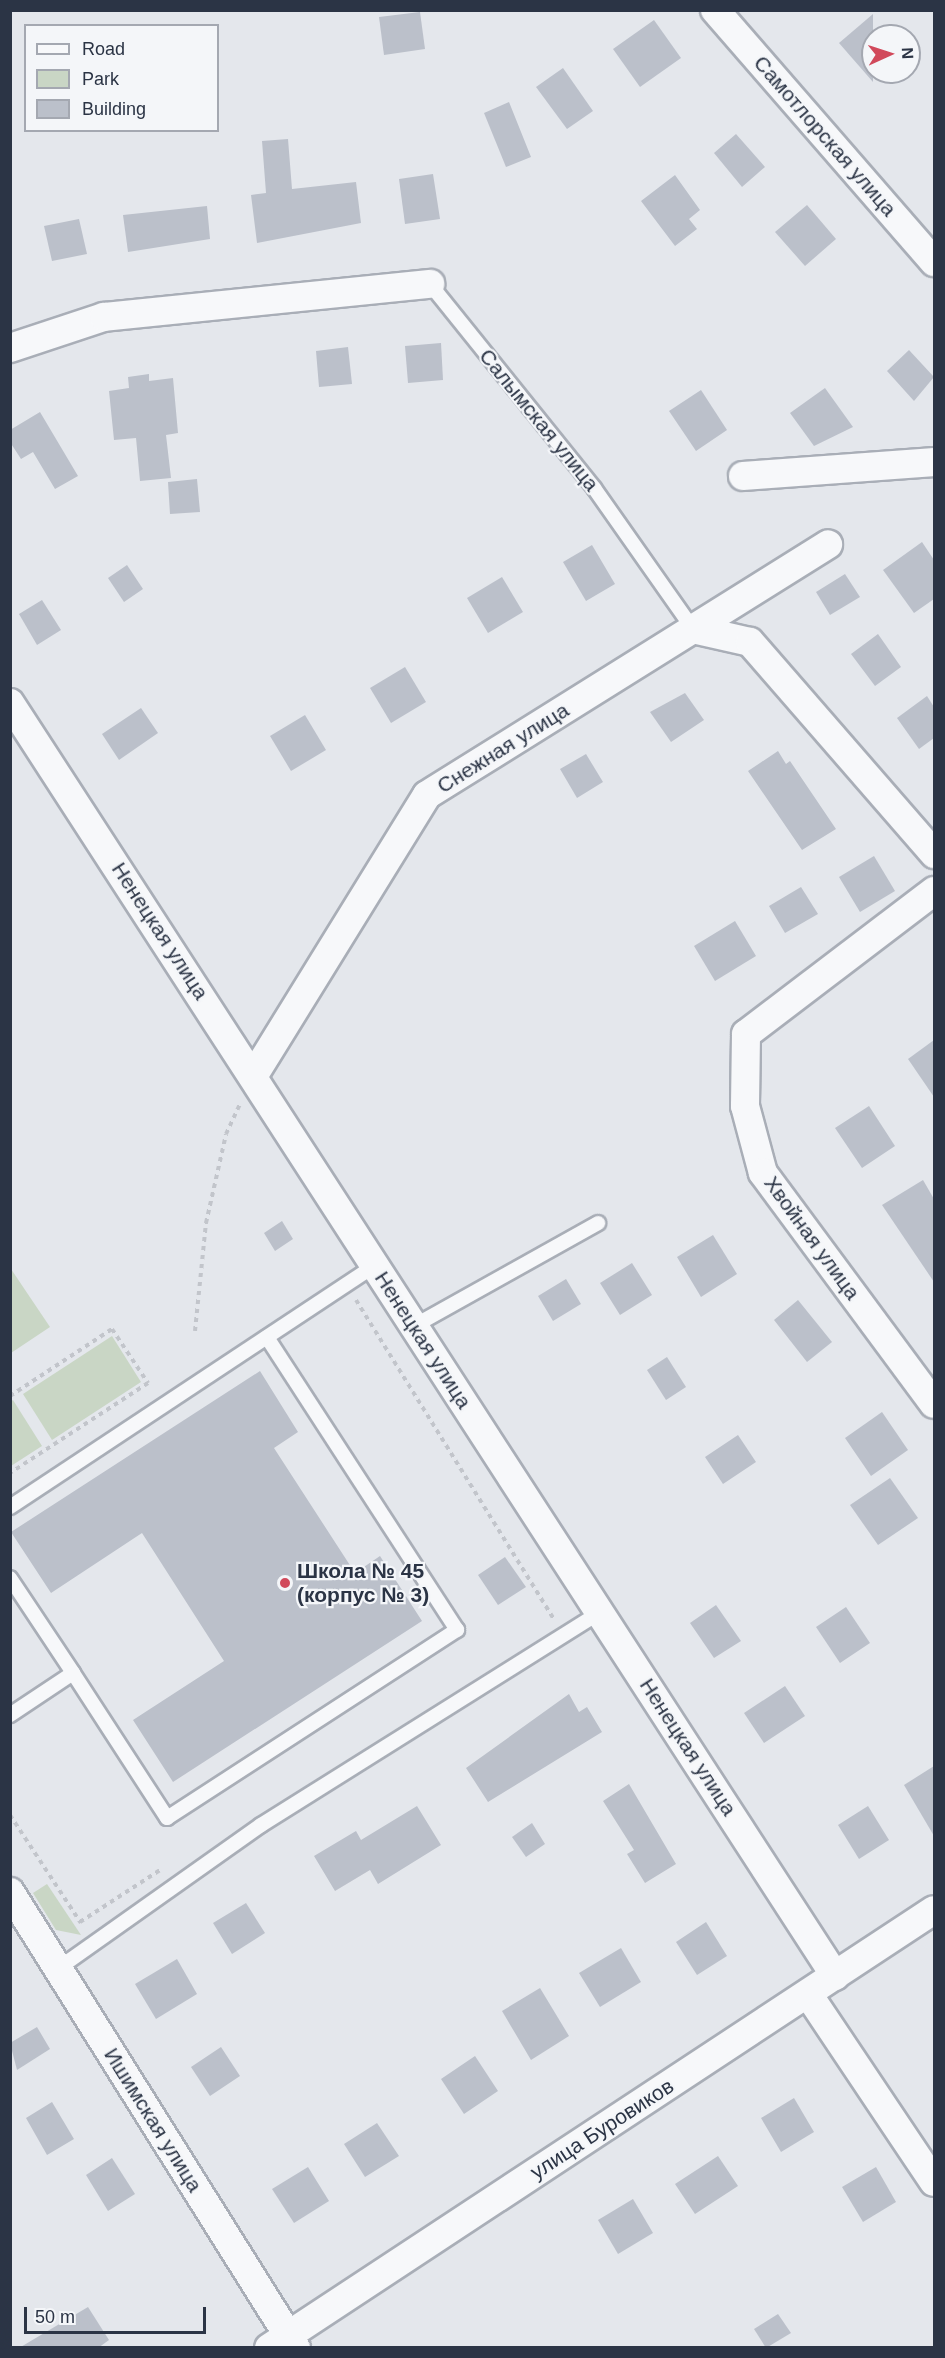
<!DOCTYPE html>
<html>
<head>
<meta charset="utf-8">
<style>
	body { margin:0 }
	#map { position:relative; width:945px; height:2358px; overflow:hidden; background:#e4e7ec; font-family:Helvetica,sans-serif }
	div>[style] { position:absolute }
	.green>* { inset:0; background:#c9d6c5 }
	.building>* { inset:0; background:#bbc0ca }
	.path>* { height:4px; margin-top:-2px; transform-origin:0; background:repeating-linear-gradient(90deg,#c2c5cb 0 4.5px,transparent 0 9px) }
	.roads { filter:drop-shadow(2px 0 #a9aeb7) drop-shadow(-2px 0 #a9aeb7) drop-shadow(0 2px #a9aeb7) drop-shadow(0 -2px #a9aeb7) }
	.service>* { height:14px; margin:-7px; padding:0 7px; transform-origin:7px; border-radius:7px; background:#f7f8fa }
	.minor>* { height:28px; margin:-14px; padding:0 14px; transform-origin:14px; border-radius:14px; background:#f7f8fa }
	.dots>* { width:16px; height:16px; translate:-50% -50%; box-sizing:border-box; border:3px solid #f4f6f9; border-radius:50% }
	span { translate:-50% -50%; white-space:nowrap; text-align:center; line-height:1.15; -webkit-text-stroke:4.5px #f4f6f9; paint-order:stroke }
	.street-label { font-size:21px; color:#2b3445 }
	.poi-label { font-size:21px; color:#2b3445; font-weight:700 }
	.left { translate:0 -50%; text-align:left }
	.frame { position:absolute; inset:0; border:12px solid #2b3445; pointer-events:none }
	.legend { position:absolute; left:24px; top:24px; width:195px; height:108px; box-sizing:border-box; background:#f4f6f9; border:2px solid #a4a8b1; margin:0; padding:8px 10px; list-style:none; font-size:18px; color:#2b3445 }
	.legend li { display:flex; align-items:center; gap:12px; height:30px }
	.legend b { width:30px; border:2px solid #a4a8b1 }
	.north { position:absolute; left:861px; top:24px; width:60px; height:60px; box-sizing:border-box; background:#f4f6f9; border:2px solid #a4a8b1; border-radius:50%; rotate:87deg; font-size:16px; font-weight:700; line-height:24px; text-align:center; color:#2b3445 }
	.north::after { content:''; display:block; margin:auto; width:21px; height:27px; background:#d1495b; clip-path:polygon(50% 0,100% 100%,50% 72%,0 100%) }
	.scale { position:absolute; left:24px; top:2307px; width:182px; height:27px; box-sizing:border-box; border:3px solid #2b3445; border-top:0; padding-left:8px; font-size:18px; line-height:21px; white-space:nowrap; color:#2b3445; -webkit-text-stroke:4px #f4f6f9; paint-order:stroke }
</style>
</head>
<body>
<div id="map">
	<div class="green">
		<div style="clip-path:polygon(11px 1269px,50px 1327px,11px 1353px,10px 1269px)"></div>
		<div style="clip-path:polygon(112px 1336px,141px 1382px,52px 1440px,23px 1394px)"></div>
		<div style="clip-path:polygon(13px 1400px,42px 1446px,11px 1466px,10px 1402px)"></div>
		<div style="clip-path:polygon(47px 1884px,81px 1935px,56px 1930px,33px 1893px)"></div>
	</div>
	<div class="building">
		<div style="clip-path:polygon(420px 12px,425px 49px,384px 55px,379px 17px)"></div>
		<div style="clip-path:polygon(873px 14px,873px 82px,839px 43px)"></div>
		<div style="clip-path:polygon(654px 20px,681px 58px,640px 87px,613px 49px)"></div>
		<div style="clip-path:polygon(563px 68px,593px 111px,567px 129px,536px 87px)"></div>
		<div style="clip-path:polygon(509px 102px,531px 157px,506px 167px,484px 113px)"></div>
		<div style="clip-path:polygon(736px 134px,765px 167px,742px 187px,714px 153px)"></div>
		<div style="clip-path:polygon(288px 139px,292px 189px,356px 182px,361px 223px,257px 243px,251px 195px,266px 193px,262px 141px)"></div>
		<div style="clip-path:polygon(433px 174px,440px 219px,405px 224px,399px 179px)"></div>
		<div style="clip-path:polygon(675px 175px,700px 210px,689px 219px,697px 229px,675px 246px,641px 201px)"></div>
		<div style="clip-path:polygon(807px 205px,836px 239px,805px 266px,775px 232px)"></div>
		<div style="clip-path:polygon(207px 206px,210px 239px,128px 252px,123px 215px)"></div>
		<div style="clip-path:polygon(79px 219px,87px 254px,52px 261px,44px 226px)"></div>
		<div style="clip-path:polygon(441px 343px,443px 380px,408px 383px,405px 346px)"></div>
		<div style="clip-path:polygon(348px 347px,352px 384px,319px 387px,316px 351px)"></div>
		<div style="clip-path:polygon(909px 350px,934px 377px,914px 401px,887px 371px)"></div>
		<div style="clip-path:polygon(149px 374px,149px 381px,173px 378px,178px 433px,166px 435px,171px 478px,140px 481px,136px 438px,114px 440px,109px 391px,129px 388px,128px 377px)"></div>
		<div style="clip-path:polygon(825px 388px,853px 427px,814px 446px,790px 413px)"></div>
		<div style="clip-path:polygon(701px 390px,727px 430px,696px 451px,669px 411px)"></div>
		<div style="clip-path:polygon(40px 412px,78px 476px,55px 489px,33px 452px,21px 459px,10px 442px,10px 430px)"></div>
		<div style="clip-path:polygon(197px 479px,200px 512px,170px 514px,168px 482px)"></div>
		<div style="clip-path:polygon(922px 542px,934px 560px,934px 599px,914px 613px,883px 570px)"></div>
		<div style="clip-path:polygon(592px 545px,615px 584px,586px 601px,563px 562px)"></div>
		<div style="clip-path:polygon(127px 565px,143px 589px,124px 602px,108px 578px)"></div>
		<div style="clip-path:polygon(845px 574px,860px 597px,830px 615px,816px 592px)"></div>
		<div style="clip-path:polygon(502px 577px,523px 612px,488px 633px,467px 598px)"></div>
		<div style="clip-path:polygon(42px 600px,61px 630px,37px 645px,19px 614px)"></div>
		<div style="clip-path:polygon(878px 634px,901px 667px,875px 686px,851px 654px)"></div>
		<div style="clip-path:polygon(405px 667px,426px 702px,391px 723px,370px 688px)"></div>
		<div style="clip-path:polygon(685px 693px,704px 720px,671px 742px,650px 712px)"></div>
		<div style="clip-path:polygon(927px 696px,934px 707px,934px 738px,919px 749px,897px 718px)"></div>
		<div style="clip-path:polygon(141px 708px,158px 733px,119px 760px,102px 734px)"></div>
		<div style="clip-path:polygon(305px 715px,326px 750px,291px 771px,270px 736px)"></div>
		<div style="clip-path:polygon(778px 751px,786px 764px,790px 761px,836px 829px,802px 850px,748px 771px)"></div>
		<div style="clip-path:polygon(586px 754px,603px 782px,577px 798px,560px 769px)"></div>
		<div style="clip-path:polygon(874px 856px,895px 891px,860px 912px,839px 877px)"></div>
		<div style="clip-path:polygon(801px 887px,818px 914px,785px 933px,769px 906px)"></div>
		<div style="clip-path:polygon(735px 921px,756px 956px,715px 981px,694px 946px)"></div>
		<div style="clip-path:polygon(934px 1040px,934px 1097px,908px 1059px)"></div>
		<div style="clip-path:polygon(869px 1106px,895px 1146px,862px 1168px,835px 1128px)"></div>
		<div style="clip-path:polygon(923px 1180px,934px 1199px,934px 1282px,882px 1205px)"></div>
		<div style="clip-path:polygon(282px 1221px,293px 1239px,275px 1251px,264px 1233px)"></div>
		<div style="clip-path:polygon(713px 1235px,737px 1274px,701px 1297px,677px 1257px)"></div>
		<div style="clip-path:polygon(632px 1263px,652px 1295px,620px 1315px,600px 1283px)"></div>
		<div style="clip-path:polygon(566px 1279px,581px 1304px,553px 1321px,538px 1296px)"></div>
		<div style="clip-path:polygon(798px 1300px,832px 1342px,807px 1362px,774px 1320px)"></div>
		<div style="clip-path:polygon(667px 1357px,686px 1387px,666px 1400px,647px 1370px)"></div>
		<div style="clip-path:polygon(260px 1371px,298px 1432px,274px 1448px,355px 1573px,380px 1556px,422px 1621px,173px 1782px,133px 1720px,224px 1661px,142px 1533px,51px 1593px,11px 1532px)"></div>
		<div style="clip-path:polygon(882px 1412px,908px 1450px,871px 1476px,845px 1438px)"></div>
		<div style="clip-path:polygon(738px 1435px,756px 1462px,723px 1484px,705px 1457px)"></div>
		<div style="clip-path:polygon(890px 1478px,918px 1518px,878px 1545px,850px 1505px)"></div>
		<div style="clip-path:polygon(505px 1557px,526px 1587px,498px 1605px,478px 1575px)"></div>
		<div style="clip-path:polygon(716px 1605px,741px 1641px,714px 1658px,690px 1623px)"></div>
		<div style="clip-path:polygon(846px 1607px,870px 1643px,840px 1663px,816px 1627px)"></div>
		<div style="clip-path:polygon(785px 1686px,805px 1716px,764px 1743px,744px 1713px)"></div>
		<div style="clip-path:polygon(569px 1694px,579px 1712px,587px 1707px,602px 1732px,488px 1802px,466px 1768px)"></div>
		<div style="clip-path:polygon(934px 1766px,934px 1836px,904px 1785px)"></div>
		<div style="clip-path:polygon(629px 1784px,676px 1864px,645px 1883px,627px 1854px,634px 1850px,603px 1801px)"></div>
		<div style="clip-path:polygon(417px 1806px,441px 1845px,378px 1884px,370px 1870px,335px 1891px,314px 1856px,356px 1831px,361px 1840px)"></div>
		<div style="clip-path:polygon(868px 1806px,889px 1840px,859px 1859px,838px 1825px)"></div>
		<div style="clip-path:polygon(532px 1823px,545px 1844px,526px 1857px,512px 1837px)"></div>
		<div style="clip-path:polygon(246px 1903px,265px 1933px,232px 1954px,213px 1923px)"></div>
		<div style="clip-path:polygon(706px 1922px,727px 1956px,697px 1975px,676px 1942px)"></div>
		<div style="clip-path:polygon(621px 1948px,641px 1982px,600px 2007px,579px 1973px)"></div>
		<div style="clip-path:polygon(177px 1959px,197px 1994px,156px 2019px,135px 1984px)"></div>
		<div style="clip-path:polygon(540px 1988px,569px 2036px,531px 2060px,502px 2011px)"></div>
		<div style="clip-path:polygon(37px 2027px,50px 2049px,17px 2070px,10px 2043px)"></div>
		<div style="clip-path:polygon(221px 2047px,240px 2076px,210px 2096px,191px 2067px)"></div>
		<div style="clip-path:polygon(475px 2056px,498px 2091px,464px 2114px,441px 2079px)"></div>
		<div style="clip-path:polygon(794px 2098px,814px 2132px,781px 2152px,761px 2118px)"></div>
		<div style="clip-path:polygon(52px 2102px,74px 2139px,47px 2155px,26px 2118px)"></div>
		<div style="clip-path:polygon(377px 2123px,399px 2156px,365px 2177px,344px 2144px)"></div>
		<div style="clip-path:polygon(718px 2156px,738px 2186px,695px 2214px,675px 2184px)"></div>
		<div style="clip-path:polygon(112px 2158px,135px 2194px,108px 2211px,86px 2175px)"></div>
		<div style="clip-path:polygon(308px 2167px,329px 2201px,294px 2223px,272px 2189px)"></div>
		<div style="clip-path:polygon(876px 2167px,896px 2202px,863px 2222px,842px 2187px)"></div>
		<div style="clip-path:polygon(633px 2199px,653px 2233px,618px 2254px,598px 2220px)"></div>
		<div style="clip-path:polygon(88px 2307px,109px 2340px,98px 2348px,19px 2348px)"></div>
		<div style="clip-path:polygon(778px 2314px,791px 2333px,766px 2348px,754px 2329px)"></div>
	</div>
	<div class="path">
		<div style="left:356px;top:1300px;width:374px;rotate:58.2deg"></div>
		<div style="left:195px;top:1331px;width:109px;rotate:-84.2deg"></div>
		<div style="left:206px;top:1223px;width:91px;rotate:-77.3deg"></div>
		<div style="left:226px;top:1134px;width:33px;rotate:-65deg"></div>
		<div style="left:10px;top:1396px;width:122px;rotate:-33.3deg"></div>
		<div style="left:112px;top:1329px;width:65px;rotate:56.3deg"></div>
		<div style="left:148px;top:1383px;width:165px;rotate:146.9deg"></div>
		<div style="left:10px;top:1815px;width:129px;rotate:56.7deg"></div>
		<div style="left:80px;top:1922px;width:95px;rotate:-33deg"></div>
	</div>
	<div class="roads">
		<div class="service">
			<div style="left:430px;top:284px;width:262px;rotate:51.2deg"></div>
			<div style="left:594px;top:488px;width:172px;rotate:54.9deg"></div>
			<div style="left:414px;top:1326px;width:211px;rotate:-29.2deg"></div>
			<div style="left:10px;top:1507px;width:437px;rotate:-33.5deg"></div>
			<div style="left:10px;top:1578px;width:114px;rotate:56.4deg"></div>
			<div style="left:73px;top:1673px;width:76px;rotate:146.3deg"></div>
			<div style="left:73px;top:1673px;width:173px;rotate:57deg"></div>
			<div style="left:167px;top:1818px;width:346px;rotate:-33deg"></div>
			<div style="left:457px;top:1630px;width:349px;rotate:-123deg"></div>
			<div style="left:59px;top:1968px;width:247px;rotate:-35.3deg"></div>
			<div style="left:261px;top:1825px;width:401px;rotate:-32.1deg"></div>
		</div>
		<div class="minor">
			<div style="left:715px;top:10px;width:334px;rotate:49deg"></div>
			<div style="left:10px;top:348px;width:99px;rotate:-18.3deg"></div>
			<div style="left:104px;top:317px;width:328px;rotate:-5.8deg"></div>
			<div style="left:743px;top:476px;width:192px;rotate:-4.2deg"></div>
			<div style="left:693px;top:629px;width:58px;rotate:12.8deg"></div>
			<div style="left:750px;top:642px;width:281px;rotate:49deg"></div>
			<div style="left:10px;top:703px;width:1517px;rotate:57.05deg"></div>
			<div style="left:934px;top:891px;width:236px;rotate:142.7deg"></div>
			<div style="left:746px;top:1034px;width:72px;rotate:90.8deg"></div>
			<div style="left:745px;top:1106px;width:69px;rotate:75deg"></div>
			<div style="left:763px;top:1173px;width:287px;rotate:53.5deg"></div>
			<div style="left:254px;top:1075px;width:329px;rotate:-58.3deg"></div>
			<div style="left:427px;top:795px;width:473px;rotate:-32deg"></div>
			<div style="left:10px;top:1892px;width:538px;rotate:57.9deg"></div>
			<div style="left:808px;top:1994px;width:226px;rotate:56.2deg"></div>
			<div style="left:269px;top:2348px;width:796px;rotate:-33.37deg"></div>
		</div>
	</div>
	<div class="dots">
		<div style="left:285px;top:1583px;background:#d1495b"></div>
	</div>
	<div class="street-label">
		<span style="left:825px;top:136px;rotate:49deg">Самотлорская улица</span>
		<span style="left:539px;top:420px;rotate:51deg">Салымская улица</span>
		<span style="left:503px;top:748px;rotate:-32deg">Снежная улица</span>
		<span style="left:160px;top:931px;rotate:57deg">Ненецкая улица</span>
		<span style="left:812px;top:1238px;rotate:54deg">Хвойная улица</span>
		<span style="left:423px;top:1340px;rotate:57deg">Ненецкая улица</span>
		<span style="left:688px;top:1747px;rotate:57deg">Ненецкая улица</span>
		<span style="left:153px;top:2120px;rotate:58deg">Ишимская улица</span>
		<span style="left:602px;top:2129px;rotate:-33deg">улица Буровиков</span>
	</div>
	<div class="poi-label">
		<span class="left" style="left:297px;top:1583px">Школа № 45<br>(корпус № 3)</span>
	</div>
	<div class="frame"></div>
	<ul class="legend">
	<li><b style="height:8px;background:#f7f8fa"></b>Road</li>
	<li><b style="height:16px;background:#c9d6c5"></b>Park</li>
	<li><b style="height:16px;background:#bbc0ca"></b>Building</li>
	</ul>
	<div class="north">N</div>
	<div class="scale">50 m</div>
</div>
</body>
</html>
